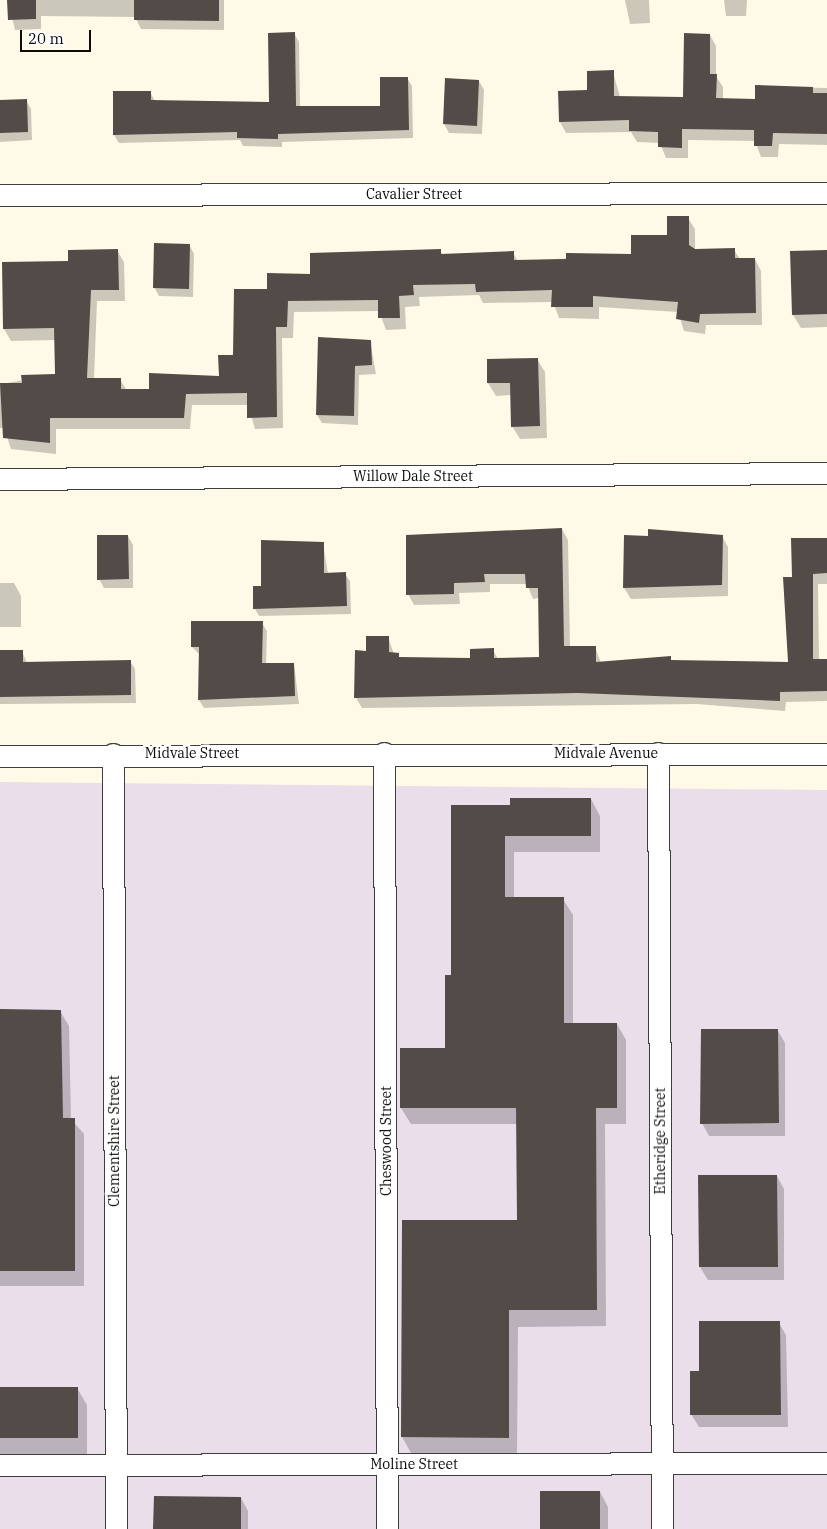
<!DOCTYPE html>
<html>
<head>
<meta charset="utf-8">
<style>
	body { margin:0 }
	#map { position:relative; width:827px; height:1529px; overflow:hidden; background:#fffae8; font-family:"IBM Plex Serif",serif }
	div>[style] { position:absolute }
	.industrial>* { inset:0; background:#e9deea }
	.shadow>* { inset:0; background:#0003 }
	.building>* { inset:0; background:#534b47 }
	.roads { filter:drop-shadow(1px 0 #3e3e3e) drop-shadow(-1px 0 #3e3e3e) drop-shadow(0 1px #3e3e3e) drop-shadow(0 -1px #3e3e3e) }
	.street>* { height:21px; margin:-10.5px; padding:0 10.5px; transform-origin:10.5px; border-radius:10.5px; background:#fff }
	span { translate:-50% -50%; white-space:nowrap; text-align:center; line-height:1.15; -webkit-text-stroke:5px #fff; paint-order:stroke }
	.street-label { font-size:14px; color:#0b0b0b }
	.scale { position:absolute; left:20px; top:30px; width:71px; height:22px; box-sizing:border-box; border:2px solid #0b0b0b; border-top:0; padding-left:6px; font-size:15px; line-height:18px; white-space:nowrap; color:#0b0b0b; -webkit-text-stroke:4px #fff; paint-order:stroke }
</style>
</head>
<body>
<div id="map">
	<div class="industrial">
		<div style="clip-path:polygon(0 782px,827px 790px,827px 1529px,0 1529px)"></div>
	</div>
	<div class="shadow">
		<div style="clip-path:polygon(8px 0,224px 0,224px 30px,141px 29px,135px 17px,41px 16px,41px 29px,15px 30px)"></div>
		<div style="clip-path:polygon(625px 0,649px 0,650px 23px,630px 24px)"></div>
		<div style="clip-path:polygon(724px 0,747px 0,746px 16px,726px 16px)"></div>
		<div style="clip-path:polygon(294px 33px,299px 42px,300px 108px,382px 107px,407px 78px,412px 86px,413px 138px,282px 142px,282px 147px,243px 146px,240px 140px,119px 143px,114px 135px,150px 92px,155px 101px,271px 103px)"></div>
		<div style="clip-path:polygon(710px 35px,716px 46px,716px 76px,723px 87px,723px 100px,756px 101px,756px 86px,827px 88px,827px 145px,779px 144px,778px 157px,761px 157px,755px 141px,688px 140px,688px 158px,666px 158px,660px 143px,637px 142px,631px 132px,566px 133px,560px 122px,613px 72px,620px 97px,685px 98px)"></div>
		<div style="clip-path:polygon(479px 81px,484px 90px,482px 134px,449px 133px,444px 124px)"></div>
		<div style="clip-path:polygon(26px 100px,31px 109px,32px 140px,0 142px,0 101px)"></div>
		<div style="clip-path:polygon(688px 218px,695px 229px,695px 250px,734px 250px,740px 259px,755px 259px,761px 271px,762px 325px,706px 325px,705px 334px,684px 331px,678px 312px,599px 307px,599px 319px,559px 318px,553px 302px,483px 303px,479px 295px,419px 297px,420px 306px,405px 307px,406px 329px,386px 330px,379px 311px,294px 312px,293px 338px,282px 338px,283px 428px,255px 429px,248px 405px,192px 405px,190px 429px,56px 429px,56px 454px,11px 449px,4px 428px,0 428px,0 384px,56px 375px,55px 340px,11px 341px,4px 329px,3px 264px,70px 263px,117px 250px,124px 262px,125px 301px,97px 301px,94px 379px,120px 379px,127px 391px,150px 391px,220px 377px,268px 291px,312px 275px,440px 250px,443px 255px,513px 253px,518px 261px,632px 255px,668px 236px)"></div>
		<div style="clip-path:polygon(190px 246px,194px 254px,193px 297px,159px 296px,154px 287px)"></div>
		<div style="clip-path:polygon(827px 251px,827px 327px,801px 328px,793px 315px)"></div>
		<div style="clip-path:polygon(370px 341px,376px 374px,359px 375px,358px 425px,322px 423px,317px 415px)"></div>
		<div style="clip-path:polygon(537px 359px,545px 372px,547px 438px,520px 439px,512px 426px,511px 395px,496px 396px,488px 383px)"></div>
		<div style="clip-path:polygon(562px 529px,568px 540px,570px 647px,595px 647px,601px 663px,670px 657px,672px 661px,790px 663px,793px 578px,827px 539px,827px 584px,818px 584px,819px 660px,827px 660px,827px 701px,786px 702px,785px 711px,696px 704px,362px 708px,356px 698px,367px 652px,388px 637px,394px 654px,401px 658px,471px 659px,493px 650px,498px 659px,541px 658px,539px 598px,533px 599px,527px 584px,490px 584px,490px 592px,459px 593px,460px 604px,414px 605px,408px 594px)"></div>
		<div style="clip-path:polygon(649px 530px,722px 536px,728px 547px,728px 596px,631px 599px,624px 588px,626px 537px,649px 537px)"></div>
		<div style="clip-path:polygon(128px 536px,133px 545px,133px 588px,104px 588px,99px 579px)"></div>
		<div style="clip-path:polygon(323px 543px,328px 574px,345px 574px,350px 581px,351px 614px,259px 616px,255px 609px)"></div>
		<div style="clip-path:polygon(0 583px,14px 583px,21px 596px,21px 627px,0 627px)"></div>
		<div style="clip-path:polygon(262px 623px,267px 631px,266px 665px,294px 664px,299px 704px,204px 708px,199px 700px,200px 655px,192px 647px)"></div>
		<div style="clip-path:polygon(0 651px,22px 651px,27px 663px,130px 661px,135px 669px,136px 703px,0 704px)"></div>
		<div style="clip-path:polygon(591px 799px,600px 816px,600px 852px,514px 852px,514px 899px,563px 899px,573px 915px,573px 1024px,617px 1024px,626px 1040px,626px 1124px,605px 1124px,606px 1326px,518px 1327px,517px 1454px,411px 1453px,402px 1437px,518px 1221px,518px 1124px,411px 1124px,401px 1108px,447px 1049px,453px 976px,511px 806px)"></div>
		<div style="clip-path:polygon(0 1011px,60px 1011px,69px 1026px,71px 1119px,84px 1134px,84px 1286px,0 1286px)"></div>
		<div style="clip-path:polygon(778px 1031px,785px 1043px,785px 1136px,709px 1136px,702px 1123px)"></div>
		<div style="clip-path:polygon(700px 1176px,777px 1176px,784px 1189px,784px 1280px,708px 1280px,700px 1267px)"></div>
		<div style="clip-path:polygon(779px 1323px,786px 1335px,788px 1427px,699px 1427px,691px 1414px,700px 1372px)"></div>
		<div style="clip-path:polygon(0 1388px,77px 1388px,87px 1405px,87px 1455px,0 1454px)"></div>
		<div style="clip-path:polygon(600px 1492px,608px 1507px,608px 1529px,542px 1529px)"></div>
		<div style="clip-path:polygon(241px 1498px,248px 1511px,248px 1529px,154px 1529px)"></div>
	</div>
	<div class="building">
		<div style="clip-path:polygon(7px 0,36px 0,36px 19px,8px 20px)"></div>
		<div style="clip-path:polygon(134px 0,219px 0,219px 21px,134px 20px)"></div>
		<div style="clip-path:polygon(295px 32px,296px 106px,380px 106px,380px 77px,408px 77px,409px 130px,278px 134px,278px 139px,237px 138px,237px 132px,113px 135px,113px 91px,151px 91px,151px 100px,269px 102px,268px 33px)"></div>
		<div style="clip-path:polygon(684px 33px,710px 34px,710px 74px,717px 74px,716px 98px,755px 99px,755px 85px,813px 87px,813px 93px,827px 93px,827px 134px,773px 133px,772px 146px,754px 146px,754px 130px,682px 129px,682px 148px,658px 147px,658px 132px,629px 131px,629px 120px,559px 122px,558px 91px,587px 90px,587px 71px,614px 70px,614px 96px,683px 97px)"></div>
		<div style="clip-path:polygon(445px 78px,479px 80px,477px 126px,443px 124px)"></div>
		<div style="clip-path:polygon(27px 99px,28px 132px,0 133px,0 100px)"></div>
		<div style="clip-path:polygon(667px 216px,689px 216px,689px 245px,695px 249px,735px 248px,735px 258px,755px 258px,756px 313px,700px 314px,699px 323px,676px 319px,678px 302px,593px 296px,593px 307px,551px 307px,552px 290px,476px 292px,475px 284px,413px 285px,414px 295px,399px 296px,400px 318px,378px 318px,378px 300px,288px 301px,287px 327px,276px 327px,277px 417px,247px 418px,247px 393px,186px 394px,184px 418px,50px 418px,50px 443px,3px 438px,0 383px,22px 383px,21px 375px,55px 374px,54px 328px,3px 329px,2px 262px,68px 261px,68px 250px,118px 249px,119px 290px,91px 290px,87px 378px,121px 378px,121px 389px,149px 389px,149px 373px,219px 376px,218px 355px,233px 355px,234px 289px,267px 289px,267px 273px,310px 274px,310px 253px,441px 249px,441px 254px,514px 251px,514px 260px,566px 259px,566px 253px,631px 254px,631px 235px,667px 235px)"></div>
		<div style="clip-path:polygon(154px 243px,190px 244px,189px 289px,153px 288px)"></div>
		<div style="clip-path:polygon(827px 250px,827px 314px,792px 315px,790px 251px)"></div>
		<div style="clip-path:polygon(318px 337px,371px 340px,372px 365px,355px 366px,354px 416px,316px 415px)"></div>
		<div style="clip-path:polygon(538px 358px,540px 426px,511px 427px,510px 383px,487px 383px,487px 359px)"></div>
		<div style="clip-path:polygon(562px 528px,564px 646px,596px 646px,596px 662px,671px 656px,671px 660px,788px 662px,783px 577px,792px 577px,791px 538px,827px 538px,827px 573px,813px 574px,813px 659px,827px 659px,827px 691px,780px 692px,780px 701px,578px 693px,354px 698px,355px 650px,366px 651px,366px 636px,389px 636px,389px 652px,399px 653px,399px 657px,470px 658px,470px 649px,494px 648px,494px 658px,539px 657px,538px 588px,526px 588px,525px 574px,484px 574px,485px 582px,454px 583px,454px 594px,406px 595px,406px 535px)"></div>
		<div style="clip-path:polygon(648px 529px,723px 535px,722px 585px,623px 588px,624px 535px,648px 536px)"></div>
		<div style="clip-path:polygon(97px 535px,128px 535px,129px 579px,97px 580px)"></div>
		<div style="clip-path:polygon(261px 540px,324px 542px,324px 573px,346px 572px,347px 606px,253px 609px,253px 586px,261px 586px)"></div>
		<div style="clip-path:polygon(191px 621px,263px 621px,262px 663px,294px 663px,295px 696px,198px 700px,199px 647px,191px 647px)"></div>
		<div style="clip-path:polygon(0 650px,23px 650px,23px 662px,131px 660px,131px 695px,0 697px)"></div>
		<div style="clip-path:polygon(510px 798px,591px 798px,591px 836px,505px 836px,505px 897px,564px 897px,564px 1023px,617px 1023px,617px 1108px,596px 1108px,597px 1310px,509px 1310px,509px 1438px,401px 1437px,402px 1220px,517px 1220px,516px 1108px,400px 1108px,400px 1048px,445px 1048px,445px 975px,451px 975px,451px 805px,510px 805px)"></div>
		<div style="clip-path:polygon(0 1009px,61px 1010px,63px 1118px,75px 1118px,75px 1271px,0 1271px)"></div>
		<div style="clip-path:polygon(701px 1029px,778px 1029px,779px 1123px,700px 1124px)"></div>
		<div style="clip-path:polygon(698px 1175px,777px 1175px,778px 1267px,699px 1267px)"></div>
		<div style="clip-path:polygon(699px 1321px,780px 1321px,781px 1415px,690px 1415px,690px 1371px,699px 1371px)"></div>
		<div style="clip-path:polygon(0 1387px,78px 1387px,78px 1438px,0 1438px)"></div>
		<div style="clip-path:polygon(540px 1491px,600px 1491px,600px 1529px,540px 1529px)"></div>
		<div style="clip-path:polygon(154px 1496px,241px 1497px,241px 1529px,153px 1529px)"></div>
	</div>
	<div class="roads">
		<div class="street">
			<div style="left:0;top:195px;width:827px;rotate:-0.14deg"></div>
			<div style="left:0;top:479px;width:827px;rotate:-0.42deg"></div>
			<div style="left:384px;top:753px;width:776px;rotate:89.78deg"></div>
			<div style="left:658px;top:753px;width:776px;rotate:89.7deg"></div>
			<div style="left:113px;top:754px;width:775px;rotate:89.78deg"></div>
			<div style="left:0;top:756px;width:827px;rotate:-0.14deg"></div>
			<div style="left:0;top:1465px;width:827px;rotate:-0.14deg"></div>
		</div>
	</div>
	<div class="street-label">
		<span style="left:414px;top:194px">Cavalier Street</span>
		<span style="left:413px;top:476px">Willow Dale Street</span>
		<span style="left:192px;top:753px">Midvale Street</span>
		<span style="left:606px;top:753px">Midvale Avenue</span>
		<span style="left:114px;top:1141px;rotate:-90deg">Clementshire Street</span>
		<span style="left:386px;top:1141px;rotate:-90deg">Cheswood Street</span>
		<span style="left:660px;top:1141px;rotate:-90deg">Etheridge Street</span>
		<span style="left:414px;top:1464px">Moline Street</span>
	</div>
	<div class="scale">20 m</div>
</div>
</body>
</html>
